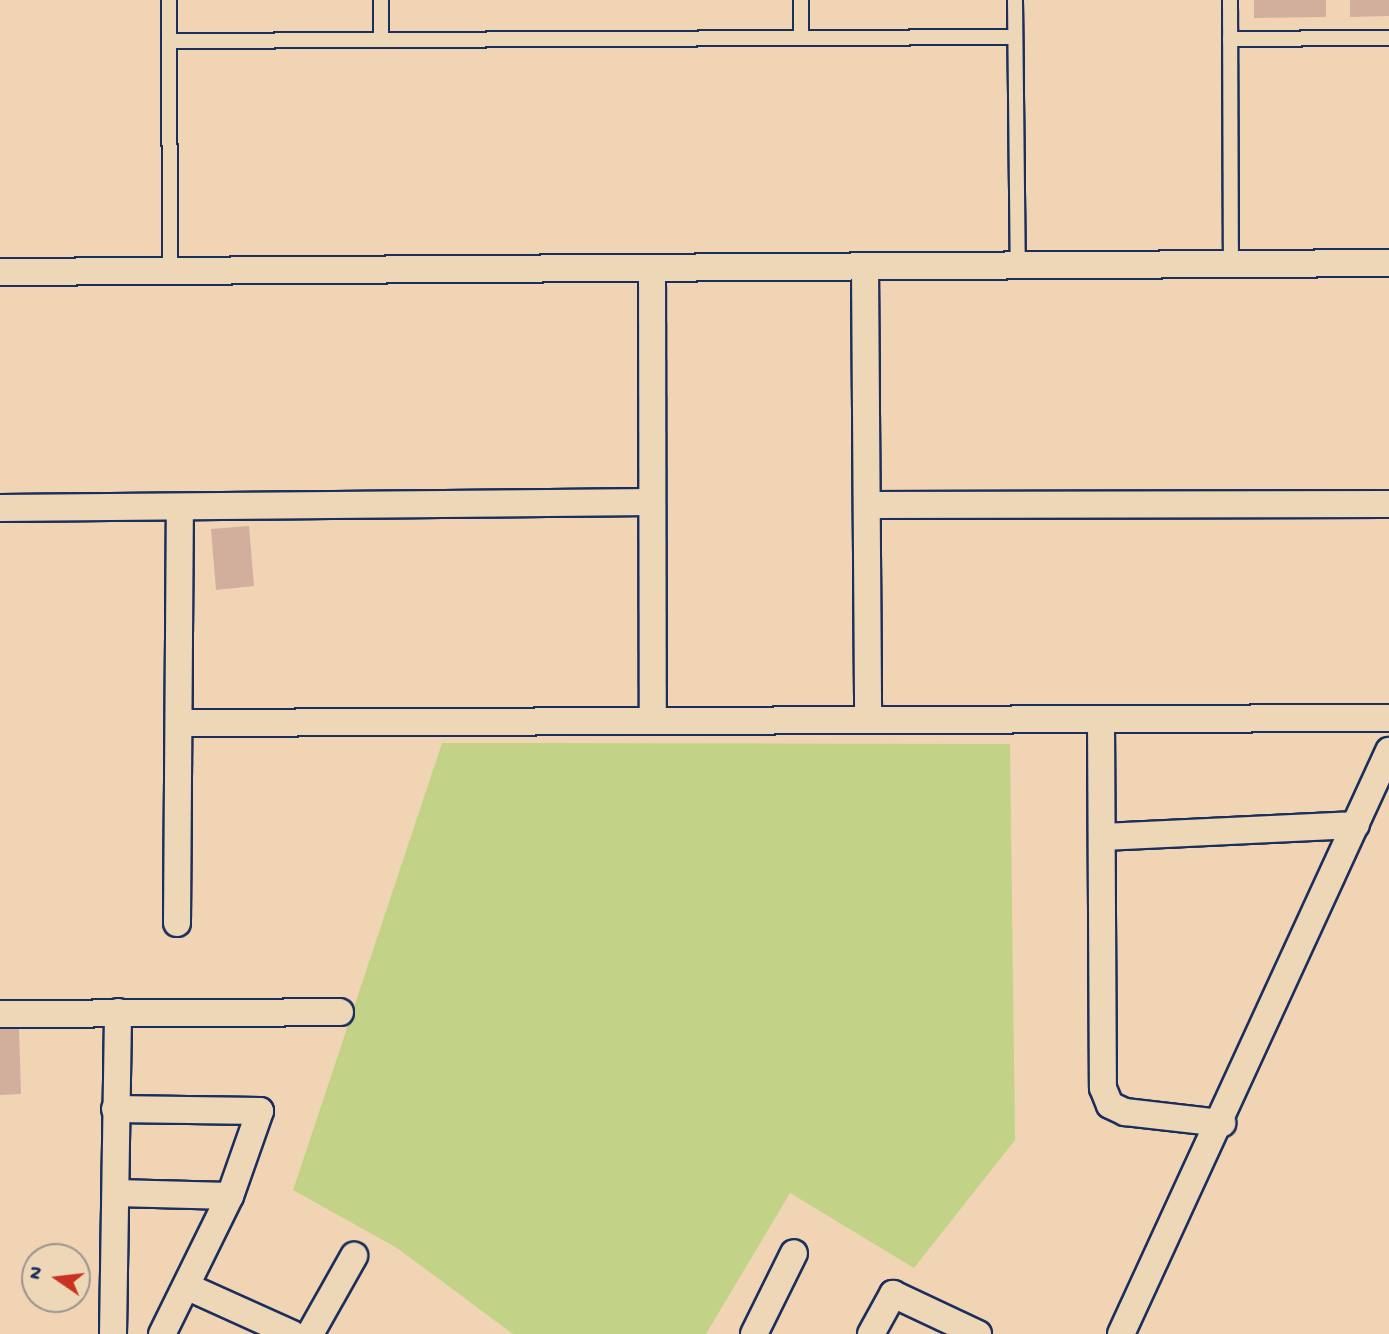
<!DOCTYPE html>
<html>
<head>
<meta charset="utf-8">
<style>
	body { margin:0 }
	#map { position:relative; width:1389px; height:1334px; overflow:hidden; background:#f0d4b4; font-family:"Gochi Hand",sans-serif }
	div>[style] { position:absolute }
	.green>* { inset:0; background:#c2d388 }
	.building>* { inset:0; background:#d2ae9c }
	.roads { filter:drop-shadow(2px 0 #1b2f5e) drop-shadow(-2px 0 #1b2f5e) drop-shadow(0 2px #1b2f5e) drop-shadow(0 -2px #1b2f5e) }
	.lane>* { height:14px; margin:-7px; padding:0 7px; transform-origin:7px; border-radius:7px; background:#edd7b6 }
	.street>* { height:26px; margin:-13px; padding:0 13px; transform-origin:13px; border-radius:13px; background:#edd7b6 }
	span { translate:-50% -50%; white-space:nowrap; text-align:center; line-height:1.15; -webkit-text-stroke:5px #edd7b6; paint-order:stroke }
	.north { position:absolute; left:21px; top:1243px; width:70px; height:70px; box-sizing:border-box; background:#edd7b6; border:2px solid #999493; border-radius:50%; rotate:284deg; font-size:19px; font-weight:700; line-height:28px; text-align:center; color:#1b2f5e }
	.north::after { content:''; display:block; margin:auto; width:24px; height:32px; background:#c8321e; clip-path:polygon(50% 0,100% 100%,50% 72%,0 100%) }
</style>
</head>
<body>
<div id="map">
	<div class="green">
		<div style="clip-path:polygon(442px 743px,1010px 744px,1015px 1140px,914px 1268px,790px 1193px,706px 1334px,513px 1334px,397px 1248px,293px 1190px)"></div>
	</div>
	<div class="building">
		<div style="clip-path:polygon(1254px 0,1326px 0,1326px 17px,1254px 18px)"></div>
		<div style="clip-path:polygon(1350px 0,1389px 0,1389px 16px,1350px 17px)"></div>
		<div style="clip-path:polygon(249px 526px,254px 586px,216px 590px,211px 529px)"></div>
		<div style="clip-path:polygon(19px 1028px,21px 1094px,0 1095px,0 1029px)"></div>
	</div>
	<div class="roads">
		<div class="lane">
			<div style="left:169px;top:0;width:271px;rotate:89.8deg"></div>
			<div style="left:801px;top:0;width:38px;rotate:90deg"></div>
			<div style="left:1015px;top:0;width:266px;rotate:89.4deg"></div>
			<div style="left:1230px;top:0;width:265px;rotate:89.8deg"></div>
			<div style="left:1230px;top:39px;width:159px;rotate:-0.4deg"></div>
			<div style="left:381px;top:40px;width:40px;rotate:-90deg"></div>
			<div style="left:169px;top:41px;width:846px;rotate:-0.27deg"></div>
		</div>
		<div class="street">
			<div style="left:865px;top:267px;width:453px;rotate:89.6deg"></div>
			<div style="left:652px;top:268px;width:453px;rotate:89.9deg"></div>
			<div style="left:0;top:272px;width:1389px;rotate:-0.37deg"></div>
			<div style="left:867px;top:505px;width:522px;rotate:-0.11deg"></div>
			<div style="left:0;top:508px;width:652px;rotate:-0.53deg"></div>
			<div style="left:1101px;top:720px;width:368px;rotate:89.7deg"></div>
			<div style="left:1103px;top:1088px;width:18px;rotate:68deg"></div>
			<div style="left:1110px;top:1105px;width:17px;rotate:25deg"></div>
			<div style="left:1125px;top:1112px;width:98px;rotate:6.5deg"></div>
			<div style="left:179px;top:723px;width:1210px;rotate:-0.24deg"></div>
			<div style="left:1103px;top:837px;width:253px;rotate:-2.7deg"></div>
			<div style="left:177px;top:923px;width:416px;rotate:-89.6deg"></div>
			<div style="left:0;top:1014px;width:340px;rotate:-0.3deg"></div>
			<div style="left:115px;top:1109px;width:145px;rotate:0.8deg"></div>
			<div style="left:260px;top:1111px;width:90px;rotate:109.4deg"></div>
			<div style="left:230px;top:1196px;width:154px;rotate:116.2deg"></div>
			<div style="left:116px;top:1193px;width:114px;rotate:1.5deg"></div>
			<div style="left:188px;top:1287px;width:114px;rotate:24.3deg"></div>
			<div style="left:113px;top:1334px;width:322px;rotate:-89.1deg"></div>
			<div style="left:310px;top:1334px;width:90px;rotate:-60.6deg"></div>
			<div style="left:754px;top:1334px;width:90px;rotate:-63.7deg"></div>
			<div style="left:871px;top:1334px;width:46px;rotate:-61.2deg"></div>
			<div style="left:893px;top:1294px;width:94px;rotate:25.2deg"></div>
			<div style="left:1121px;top:1334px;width:642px;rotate:-65.31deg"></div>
		</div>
	</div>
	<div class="north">N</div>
</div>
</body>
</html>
